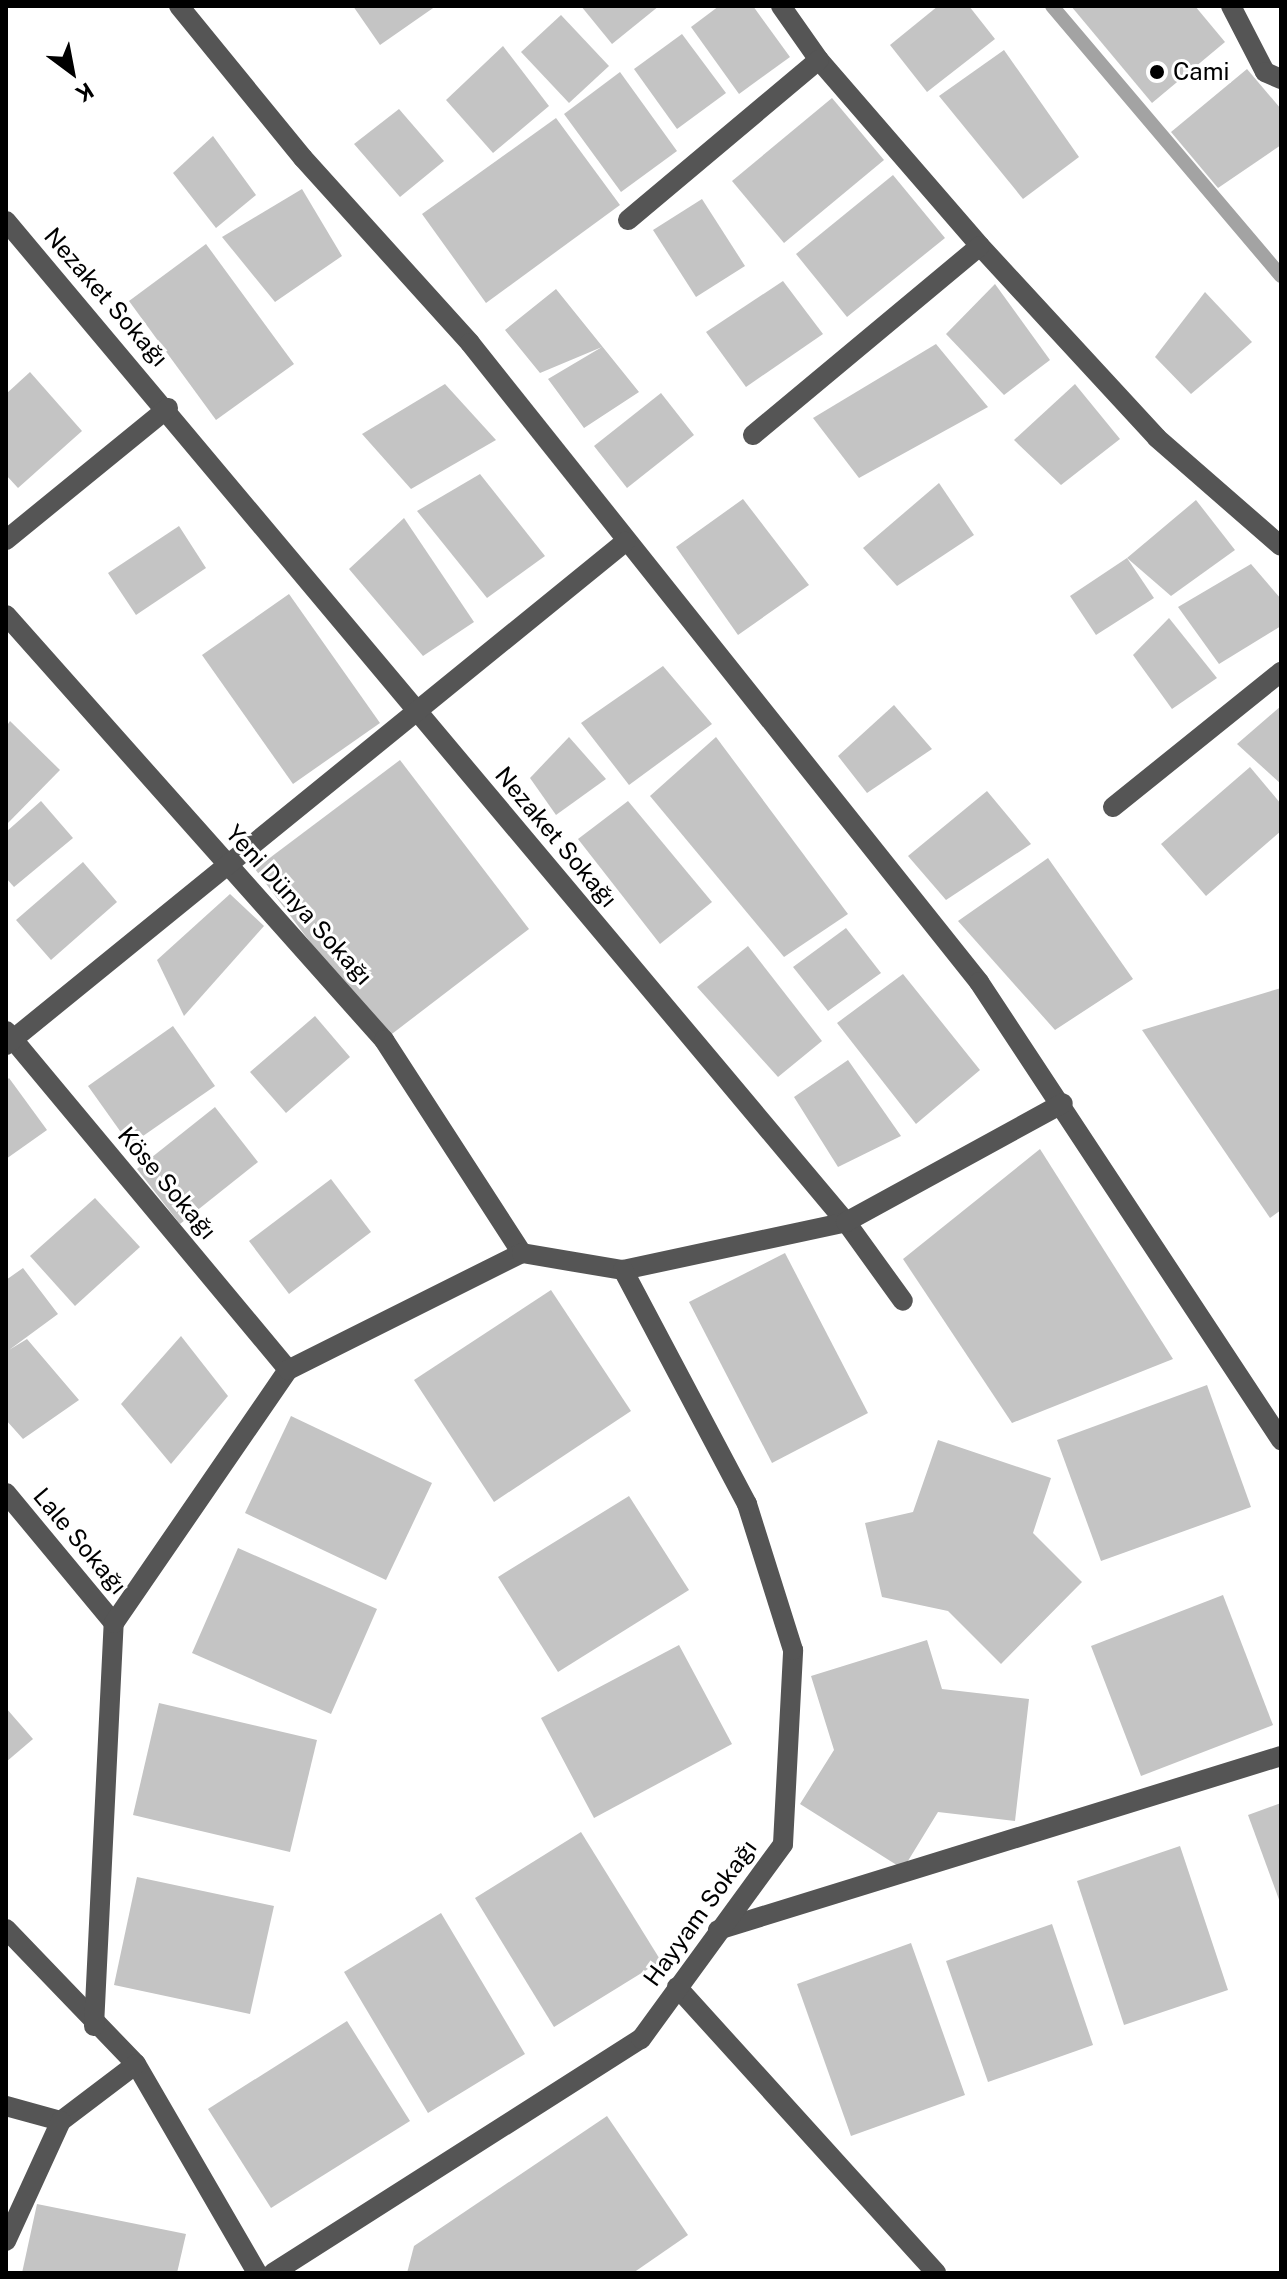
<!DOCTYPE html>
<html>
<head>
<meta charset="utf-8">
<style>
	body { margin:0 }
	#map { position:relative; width:1287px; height:2279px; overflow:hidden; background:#fff; font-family:"Public Sans",sans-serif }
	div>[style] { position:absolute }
	.stream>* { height:14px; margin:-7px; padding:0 7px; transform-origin:7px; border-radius:7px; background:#a3a3a3 }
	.building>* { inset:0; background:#c4c4c4 }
	.minor>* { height:20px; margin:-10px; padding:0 10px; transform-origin:10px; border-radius:10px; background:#555 }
	.dots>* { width:22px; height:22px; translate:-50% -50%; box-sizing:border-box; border:4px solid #fff; border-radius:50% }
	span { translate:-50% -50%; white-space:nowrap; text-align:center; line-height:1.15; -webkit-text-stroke:6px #fff; paint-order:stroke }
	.poi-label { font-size:24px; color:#000 }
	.left { translate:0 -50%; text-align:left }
	.street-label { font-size:24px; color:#000 }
	.frame { position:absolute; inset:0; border:8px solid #000; pointer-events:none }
	.north { position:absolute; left:32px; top:32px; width:80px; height:80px; -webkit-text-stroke:6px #fff; paint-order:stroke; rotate:148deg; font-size:22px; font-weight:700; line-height:32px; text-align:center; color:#000 }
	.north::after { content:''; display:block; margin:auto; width:28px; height:36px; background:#000; clip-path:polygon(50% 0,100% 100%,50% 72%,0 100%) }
</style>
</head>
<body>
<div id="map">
	<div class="stream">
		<div style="left:1052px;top:6px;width:354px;rotate:49.7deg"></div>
	</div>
	<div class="building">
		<div style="clip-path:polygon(353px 6px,436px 6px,380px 45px)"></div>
		<div style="clip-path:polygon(581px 6px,659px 6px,612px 44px)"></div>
		<div style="clip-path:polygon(719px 6px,753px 6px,790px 57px,739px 94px,691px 27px)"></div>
		<div style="clip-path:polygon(938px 6px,969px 6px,995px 39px,927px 92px,890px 45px)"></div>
		<div style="clip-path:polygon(1071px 6px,1195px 6px,1225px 42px,1152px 103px)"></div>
		<div style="clip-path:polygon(561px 15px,609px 66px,569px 103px,521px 52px)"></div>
		<div style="clip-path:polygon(682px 34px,726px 93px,677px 129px,634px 69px)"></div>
		<div style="clip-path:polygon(503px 46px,549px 106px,493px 153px,446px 100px)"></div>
		<div style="clip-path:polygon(1004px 50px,1079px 157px,1023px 199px,939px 96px)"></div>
		<div style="clip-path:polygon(1247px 69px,1281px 109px,1281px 145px,1218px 188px,1171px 132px)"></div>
		<div style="clip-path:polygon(620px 72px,677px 151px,621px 192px,564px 114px)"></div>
		<div style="clip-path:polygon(832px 98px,884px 160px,784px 243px,732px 181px)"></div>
		<div style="clip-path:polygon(399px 109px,444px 161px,400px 197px,354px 144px)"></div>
		<div style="clip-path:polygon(556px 118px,620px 205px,486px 303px,422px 214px)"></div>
		<div style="clip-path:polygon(213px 136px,256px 195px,216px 228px,173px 173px)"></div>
		<div style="clip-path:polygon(893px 175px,945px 238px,847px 317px,796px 254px)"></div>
		<div style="clip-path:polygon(302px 189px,342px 256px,275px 302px,222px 237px)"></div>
		<div style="clip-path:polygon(702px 199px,745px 266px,696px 297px,653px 230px)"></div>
		<div style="clip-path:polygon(206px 244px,294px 364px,216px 420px,129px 301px)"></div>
		<div style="clip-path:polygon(783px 281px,823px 334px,746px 387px,706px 332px)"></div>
		<div style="clip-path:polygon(995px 284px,1050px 360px,1004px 395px,946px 334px)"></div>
		<div style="clip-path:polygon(556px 289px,639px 392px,584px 428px,548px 379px,602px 347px,540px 373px,505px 330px)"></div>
		<div style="clip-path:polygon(1205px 292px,1252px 342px,1191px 394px,1155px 357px)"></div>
		<div style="clip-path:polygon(936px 344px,988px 407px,859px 478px,813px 418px)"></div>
		<div style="clip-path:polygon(30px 372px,82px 431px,18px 488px,6px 475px,6px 394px)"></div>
		<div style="clip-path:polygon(445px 384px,496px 440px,411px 489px,362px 434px)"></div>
		<div style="clip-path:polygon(1075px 384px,1120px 439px,1061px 485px,1014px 440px)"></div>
		<div style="clip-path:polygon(661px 393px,694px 435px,627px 488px,594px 446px)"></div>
		<div style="clip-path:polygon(480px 474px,545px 556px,487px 598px,417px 511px)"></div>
		<div style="clip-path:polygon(939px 483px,974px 535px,897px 586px,863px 548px)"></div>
		<div style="clip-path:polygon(743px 499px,809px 585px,738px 635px,676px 547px)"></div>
		<div style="clip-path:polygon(1196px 500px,1235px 550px,1171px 596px,1127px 558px)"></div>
		<div style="clip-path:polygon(404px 518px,474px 622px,423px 656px,349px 569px)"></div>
		<div style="clip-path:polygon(179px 526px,206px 568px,136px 615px,108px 573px)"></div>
		<div style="clip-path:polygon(1127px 558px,1154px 598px,1096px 635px,1070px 596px)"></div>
		<div style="clip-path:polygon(1251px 564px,1281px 599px,1281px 626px,1219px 664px,1178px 607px)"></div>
		<div style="clip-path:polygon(289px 594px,380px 723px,293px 784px,202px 655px)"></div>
		<div style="clip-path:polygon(1169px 618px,1217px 678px,1172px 709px,1133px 655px)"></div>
		<div style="clip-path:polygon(663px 666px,712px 724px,629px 785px,581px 723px)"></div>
		<div style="clip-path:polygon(894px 705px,932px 749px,867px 793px,838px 756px)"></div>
		<div style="clip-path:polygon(1281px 706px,1281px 784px,1237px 744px)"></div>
		<div style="clip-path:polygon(10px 721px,60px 770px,6px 825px,6px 727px)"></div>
		<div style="clip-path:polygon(569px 737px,606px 779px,556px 815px,530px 778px)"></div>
		<div style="clip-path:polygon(716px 737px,848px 914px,784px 957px,650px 796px)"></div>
		<div style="clip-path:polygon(400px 760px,529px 929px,384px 1040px,255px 869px)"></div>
		<div style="clip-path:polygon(1250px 767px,1281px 804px,1281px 831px,1206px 896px,1161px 844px)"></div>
		<div style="clip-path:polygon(987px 791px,1031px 844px,946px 900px,908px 856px)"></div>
		<div style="clip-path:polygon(41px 801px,73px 838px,14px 887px,6px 878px,6px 832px)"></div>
		<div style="clip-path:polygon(628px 801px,712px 902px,660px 944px,578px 839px)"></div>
		<div style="clip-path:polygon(1048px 858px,1133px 979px,1055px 1030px,958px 921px)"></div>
		<div style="clip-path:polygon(83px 862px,117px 902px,51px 960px,16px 920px)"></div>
		<div style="clip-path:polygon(230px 894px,264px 926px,184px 1016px,157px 960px)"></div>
		<div style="clip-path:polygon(846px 928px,881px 973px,828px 1011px,793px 967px)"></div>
		<div style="clip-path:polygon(748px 946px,822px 1041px,778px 1077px,697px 987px)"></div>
		<div style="clip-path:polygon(903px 974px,980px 1070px,916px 1124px,837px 1023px)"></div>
		<div style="clip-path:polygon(1281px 988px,1281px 1210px,1270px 1218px,1142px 1030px)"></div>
		<div style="clip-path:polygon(315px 1016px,350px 1057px,286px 1113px,250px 1072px)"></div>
		<div style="clip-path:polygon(173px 1026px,215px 1086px,130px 1145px,88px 1086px)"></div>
		<div style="clip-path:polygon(848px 1060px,901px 1136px,838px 1167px,794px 1097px)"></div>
		<div style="clip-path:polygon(9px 1078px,47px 1130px,6px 1159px,6px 1081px)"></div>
		<div style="clip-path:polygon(215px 1107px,258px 1162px,180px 1224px,137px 1169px)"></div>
		<div style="clip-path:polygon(1040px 1149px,1173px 1359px,1012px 1423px,903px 1259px)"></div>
		<div style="clip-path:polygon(331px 1179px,371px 1232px,289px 1294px,249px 1241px)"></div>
		<div style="clip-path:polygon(95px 1198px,140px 1247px,75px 1306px,30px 1256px)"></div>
		<div style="clip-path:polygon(785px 1253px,868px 1413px,772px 1463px,689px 1302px)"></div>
		<div style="clip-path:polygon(23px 1268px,58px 1314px,9px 1350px,27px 1339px,79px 1400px,23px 1439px,6px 1420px,6px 1280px)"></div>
		<div style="clip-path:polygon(551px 1290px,631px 1411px,494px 1502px,414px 1380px)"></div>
		<div style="clip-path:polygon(181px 1336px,228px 1396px,171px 1464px,121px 1404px)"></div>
		<div style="clip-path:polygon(1207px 1385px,1251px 1507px,1101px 1561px,1057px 1440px)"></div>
		<div style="clip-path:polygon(291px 1416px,432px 1483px,386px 1580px,245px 1513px)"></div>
		<div style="clip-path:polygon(938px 1440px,1051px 1478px,1033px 1533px,1082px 1582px,1001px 1664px,948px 1611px,882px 1597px,865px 1523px,913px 1512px)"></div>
		<div style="clip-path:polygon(629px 1496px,689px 1590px,558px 1672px,498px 1577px)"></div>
		<div style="clip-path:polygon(238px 1548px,377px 1609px,331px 1714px,192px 1653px)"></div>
		<div style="clip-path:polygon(1223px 1595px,1273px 1725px,1141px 1776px,1091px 1646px)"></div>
		<div style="clip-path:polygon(927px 1640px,942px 1689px,1029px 1699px,1015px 1821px,938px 1812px,903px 1869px,800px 1804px,834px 1750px,811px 1676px)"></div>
		<div style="clip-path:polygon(679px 1645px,732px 1744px,594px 1818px,541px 1718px)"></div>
		<div style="clip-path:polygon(159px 1703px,317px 1740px,290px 1852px,133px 1815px)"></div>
		<div style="clip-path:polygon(6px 1708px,33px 1739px,6px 1762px)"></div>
		<div style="clip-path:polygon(1281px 1803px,1281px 1905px,1248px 1815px)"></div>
		<div style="clip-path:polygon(581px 1832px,661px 1961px,554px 2027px,475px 1898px)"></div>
		<div style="clip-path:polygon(1180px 1846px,1228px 1990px,1124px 2025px,1077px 1881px)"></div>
		<div style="clip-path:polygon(137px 1877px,274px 1906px,250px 2014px,114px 1985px)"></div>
		<div style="clip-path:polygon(441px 1913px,525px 2054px,428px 2113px,344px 1972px)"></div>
		<div style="clip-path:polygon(1052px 1924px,1093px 2045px,988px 2082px,946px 1961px)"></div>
		<div style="clip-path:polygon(911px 1943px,965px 2095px,851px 2136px,797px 1984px)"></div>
		<div style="clip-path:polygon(347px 2021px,410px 2121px,271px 2208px,208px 2109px)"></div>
		<div style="clip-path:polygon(607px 2116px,688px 2235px,633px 2273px,407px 2273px,414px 2246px)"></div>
		<div style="clip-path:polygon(37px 2204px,186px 2234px,177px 2273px,22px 2273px)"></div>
	</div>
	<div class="minor">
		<div style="left:179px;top:6px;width:196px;rotate:50.8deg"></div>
		<div style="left:303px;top:158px;width:249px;rotate:47.9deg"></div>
		<div style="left:470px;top:343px;width:817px;rotate:51.46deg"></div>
		<div style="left:979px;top:982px;width:549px;rotate:56.6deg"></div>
		<div style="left:781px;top:6px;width:66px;rotate:54.9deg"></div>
		<div style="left:819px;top:60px;width:246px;rotate:49.1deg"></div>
		<div style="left:980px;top:246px;width:261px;rotate:47.3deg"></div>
		<div style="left:1157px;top:438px;width:164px;rotate:41.1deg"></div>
		<div style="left:1231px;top:6px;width:74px;rotate:62.7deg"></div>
		<div style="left:1265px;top:72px;width:17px;rotate:24deg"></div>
		<div style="left:628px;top:220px;width:249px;rotate:-40deg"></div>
		<div style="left:6px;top:221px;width:1307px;rotate:50deg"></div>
		<div style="left:846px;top:1222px;width:97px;rotate:54.2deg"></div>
		<div style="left:753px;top:435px;width:295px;rotate:-39.8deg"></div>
		<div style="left:6px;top:540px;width:209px;rotate:-39.2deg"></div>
		<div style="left:6px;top:615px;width:569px;rotate:48.35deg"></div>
		<div style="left:384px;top:1040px;width:254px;rotate:57.1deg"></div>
		<div style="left:1113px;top:807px;width:216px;rotate:-38.8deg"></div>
		<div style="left:6px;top:1031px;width:441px;rotate:50.2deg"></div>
		<div style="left:6px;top:1045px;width:798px;rotate:-39.1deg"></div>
		<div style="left:6px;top:1493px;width:169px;rotate:50.3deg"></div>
		<div style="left:6px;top:1929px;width:187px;rotate:46.1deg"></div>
		<div style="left:136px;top:2064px;width:241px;rotate:59.9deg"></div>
		<div style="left:718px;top:1930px;width:589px;rotate:-17.17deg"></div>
		<div style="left:677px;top:1987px;width:386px;rotate:47.8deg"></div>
		<div style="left:94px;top:2026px;width:403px;rotate:-87.2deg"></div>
		<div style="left:114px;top:1623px;width:307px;rotate:-55.5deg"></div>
		<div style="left:288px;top:1370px;width:262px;rotate:-26.6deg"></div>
		<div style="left:522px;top:1253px;width:102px;rotate:9.6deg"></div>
		<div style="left:623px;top:1270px;width:228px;rotate:-12.1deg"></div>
		<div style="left:846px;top:1222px;width:247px;rotate:-28.7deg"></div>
		<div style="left:6px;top:2106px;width:57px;rotate:15.3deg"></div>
		<div style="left:61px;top:2121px;width:94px;rotate:-37.2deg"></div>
		<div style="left:6px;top:2241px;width:132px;rotate:-65.4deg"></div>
		<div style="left:273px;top:2273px;width:436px;rotate:-32.5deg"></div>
		<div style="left:641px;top:2039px;width:241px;rotate:-53.9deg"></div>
		<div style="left:783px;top:1844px;width:194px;rotate:-87deg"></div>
		<div style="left:793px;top:1650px;width:153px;rotate:-107.5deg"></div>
		<div style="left:747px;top:1504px;width:265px;rotate:-117.9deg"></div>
	</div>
	<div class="dots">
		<div style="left:1157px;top:72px;background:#000"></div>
	</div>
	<div class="poi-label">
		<span class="left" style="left:1173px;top:72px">Cami</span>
	</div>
	<div class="street-label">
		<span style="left:106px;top:297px;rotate:49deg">Nezaket Sokağı</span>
		<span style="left:556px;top:837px;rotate:50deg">Nezaket Sokağı</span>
		<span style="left:299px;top:905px;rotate:48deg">Yeni Dünya Sokağı</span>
		<span style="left:167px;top:1183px;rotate:50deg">Köse Sokağı</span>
		<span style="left:80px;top:1541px;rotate:50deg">Lale Sokağı</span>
		<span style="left:700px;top:1913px;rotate:-54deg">Hayyam Sokağı</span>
	</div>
	<div class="frame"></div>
	<div class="north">K</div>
</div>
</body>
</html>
